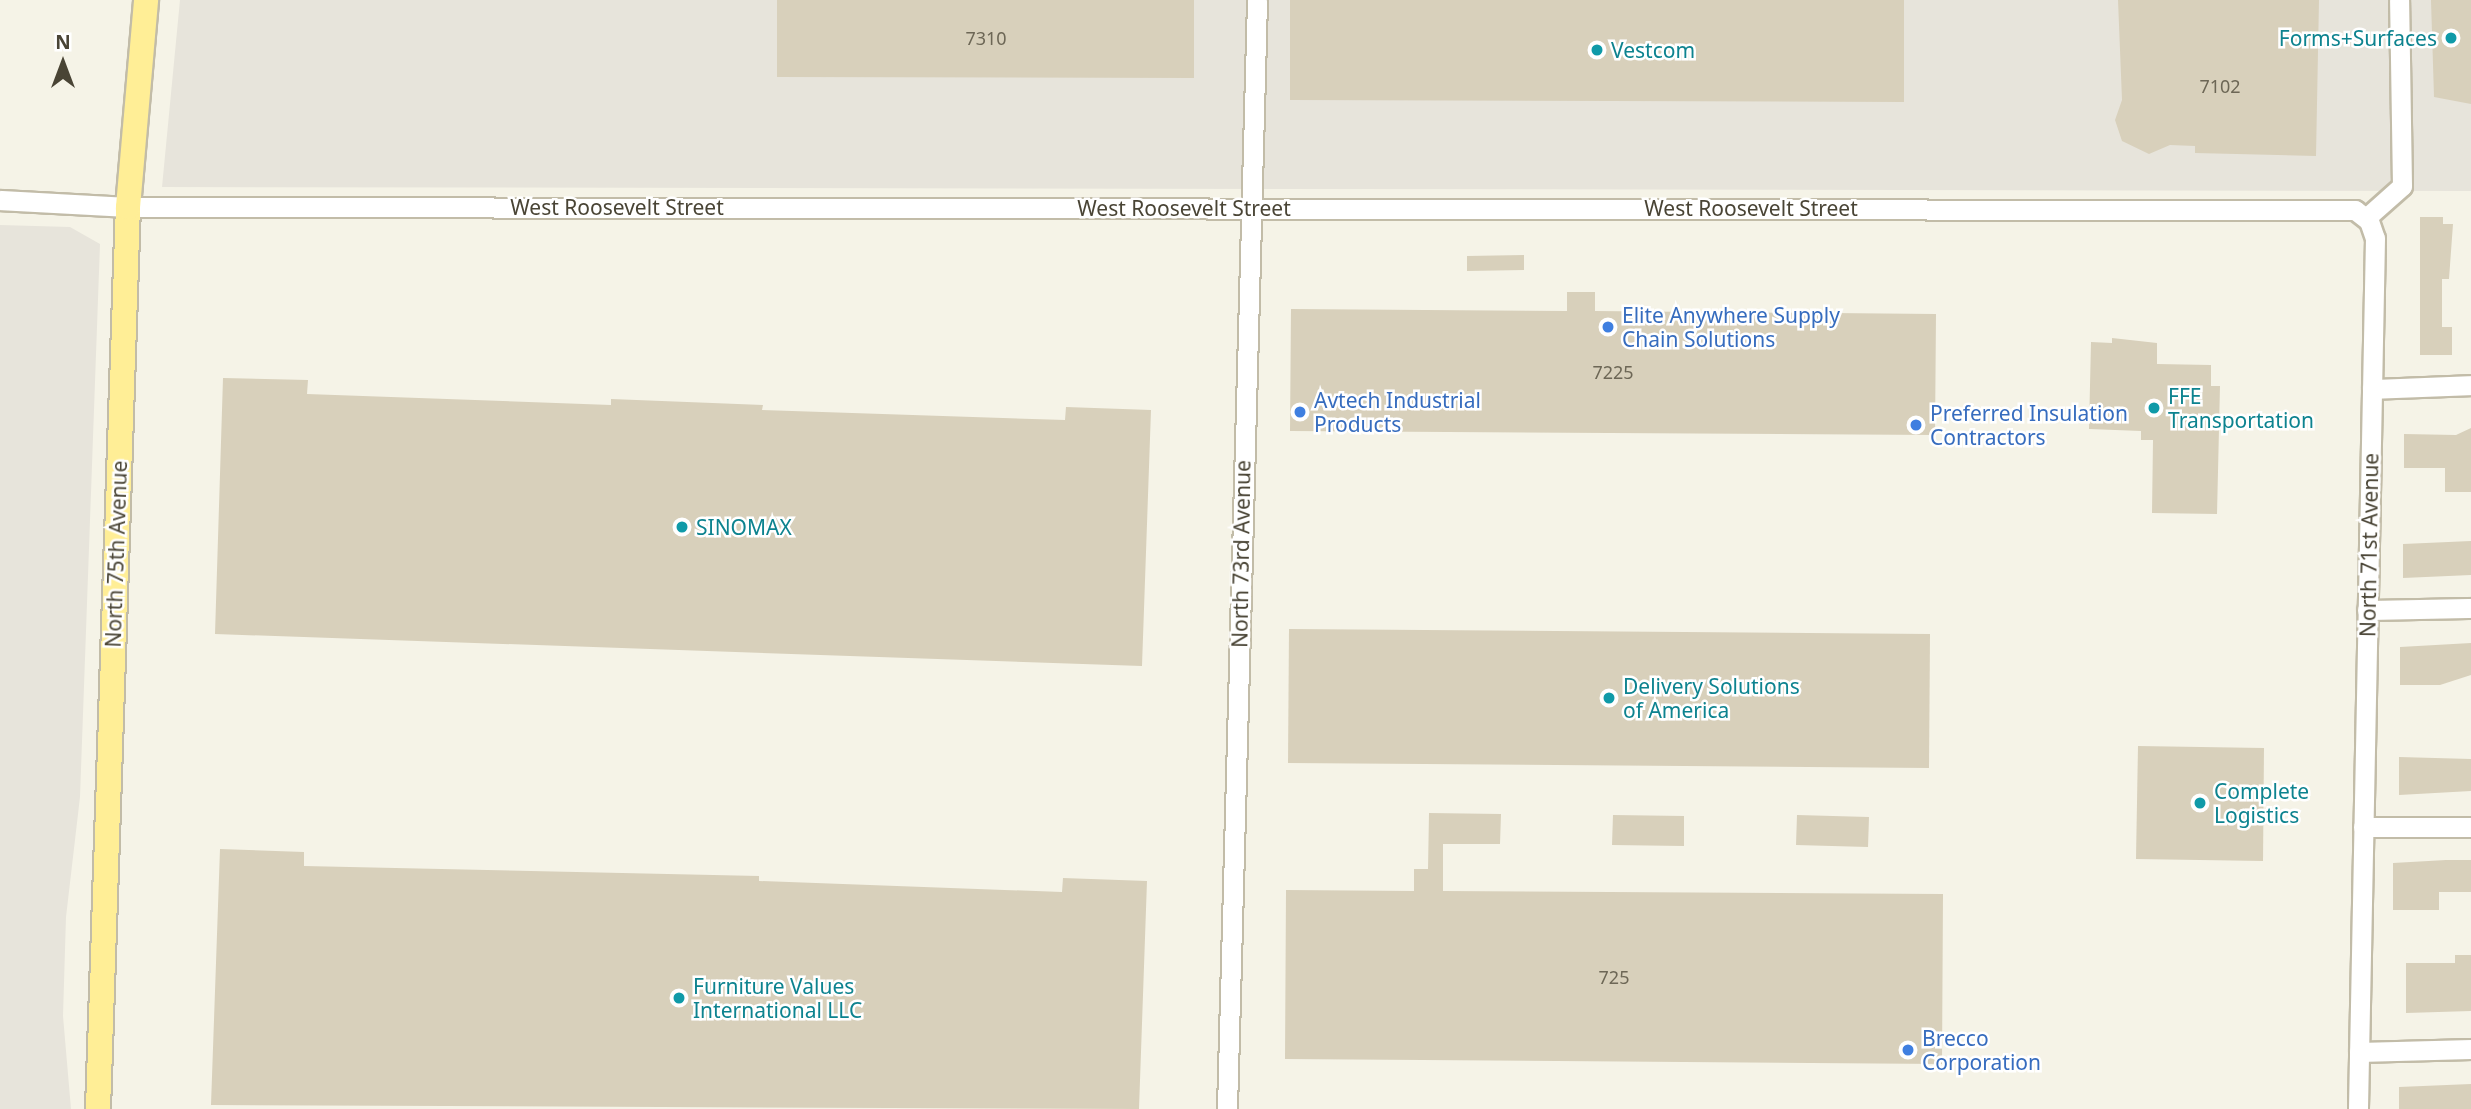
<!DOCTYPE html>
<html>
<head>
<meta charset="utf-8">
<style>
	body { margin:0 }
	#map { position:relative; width:2471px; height:1109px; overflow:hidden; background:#f5f3e7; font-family:"Noto Sans",sans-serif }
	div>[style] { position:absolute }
	.industrial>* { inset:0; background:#e7e4db }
	.building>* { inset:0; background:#d8d0bb }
	.roads { filter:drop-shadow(2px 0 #c2bca8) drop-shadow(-2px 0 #c2bca8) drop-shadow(0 2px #c2bca8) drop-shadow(0 -2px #c2bca8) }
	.minor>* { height:19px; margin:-9.5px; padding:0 9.5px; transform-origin:9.5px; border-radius:9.5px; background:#fff }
	.major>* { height:24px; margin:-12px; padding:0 12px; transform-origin:12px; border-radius:12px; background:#ffee96 }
	.dots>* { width:19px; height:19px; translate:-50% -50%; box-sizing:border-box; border:4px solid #fff; border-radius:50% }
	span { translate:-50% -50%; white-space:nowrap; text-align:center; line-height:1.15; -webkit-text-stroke:5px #fff; paint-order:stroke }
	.number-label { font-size:18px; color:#6d6756 }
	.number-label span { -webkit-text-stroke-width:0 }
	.culture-label { font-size:21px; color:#0d838f }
	.right { translate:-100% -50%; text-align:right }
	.left { translate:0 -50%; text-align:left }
	.street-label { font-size:21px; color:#494435 }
	.shop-label { font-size:21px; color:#366cbe }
	.north { position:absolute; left:28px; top:28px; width:70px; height:70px; -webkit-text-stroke:5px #fff; paint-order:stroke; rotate:0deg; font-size:19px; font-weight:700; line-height:28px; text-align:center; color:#494435 }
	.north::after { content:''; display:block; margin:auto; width:24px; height:32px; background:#494435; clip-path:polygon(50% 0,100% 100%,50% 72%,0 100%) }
</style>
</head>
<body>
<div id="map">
	<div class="industrial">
		<div style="clip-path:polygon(180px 0,2471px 0,2471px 191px,162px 187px)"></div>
		<div style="clip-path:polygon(0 225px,70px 227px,100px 244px,80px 797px,66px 917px,63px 1016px,71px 1109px,0 1109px)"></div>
	</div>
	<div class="building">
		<div style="clip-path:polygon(777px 0,1194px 0,1194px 78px,777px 77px)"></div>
		<div style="clip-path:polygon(1290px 0,1904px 0,1904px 102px,1290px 100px)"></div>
		<div style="clip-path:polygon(2118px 0,2319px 0,2316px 156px,2195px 153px,2195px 146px,2170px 145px,2149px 154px,2122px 141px,2115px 120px,2122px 100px)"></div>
		<div style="clip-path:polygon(2431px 0,2471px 0,2471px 104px,2434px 97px)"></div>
		<div style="clip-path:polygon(2420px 217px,2443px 217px,2443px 224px,2453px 224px,2449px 279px,2442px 279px,2442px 327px,2452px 327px,2452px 355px,2420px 355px)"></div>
		<div style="clip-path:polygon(1524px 255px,1524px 270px,1467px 271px,1467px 256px)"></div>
		<div style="clip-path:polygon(1567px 292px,1595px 292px,1595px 311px,1936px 314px,1935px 435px,1290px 431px,1291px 309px,1567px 311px)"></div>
		<div style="clip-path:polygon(2112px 338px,2157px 343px,2157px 364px,2211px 365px,2211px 386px,2220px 386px,2217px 514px,2152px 513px,2153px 440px,2141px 440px,2141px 431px,2089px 429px,2091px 342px,2112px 343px)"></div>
		<div style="clip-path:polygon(223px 378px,308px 380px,307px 394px,611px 405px,611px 399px,763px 405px,762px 410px,1065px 420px,1066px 407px,1151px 410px,1142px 666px,215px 634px)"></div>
		<div style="clip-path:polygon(2471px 428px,2471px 492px,2445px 492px,2445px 468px,2404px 468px,2404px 434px,2456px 435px)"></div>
		<div style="clip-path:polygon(2471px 541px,2471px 575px,2403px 578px,2403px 544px)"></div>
		<div style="clip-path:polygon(1289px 629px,1930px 634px,1929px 768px,1288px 763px)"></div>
		<div style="clip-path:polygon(2471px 643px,2471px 675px,2440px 685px,2400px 685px,2400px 647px)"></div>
		<div style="clip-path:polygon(2138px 746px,2264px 748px,2263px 861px,2136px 859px)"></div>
		<div style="clip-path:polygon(2399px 757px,2471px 759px,2471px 791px,2399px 795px)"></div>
		<div style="clip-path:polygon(1429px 813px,1501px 814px,1500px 844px,1443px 844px,1443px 891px,1943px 894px,1942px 1064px,1285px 1059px,1286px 890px,1414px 891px,1414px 869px,1428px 869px)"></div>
		<div style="clip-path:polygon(1613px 815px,1684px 816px,1684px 846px,1612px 845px)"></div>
		<div style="clip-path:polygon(1797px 815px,1869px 817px,1868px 847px,1796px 845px)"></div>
		<div style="clip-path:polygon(220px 849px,304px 852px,304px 866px,759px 876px,759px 881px,1062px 892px,1063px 878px,1147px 881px,1139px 1109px,211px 1105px)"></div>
		<div style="clip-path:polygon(2446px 860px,2471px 860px,2471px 892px,2439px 892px,2439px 910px,2393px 910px,2393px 863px)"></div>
		<div style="clip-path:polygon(2455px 955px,2471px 955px,2471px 1011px,2406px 1013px,2406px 963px,2455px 963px)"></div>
		<div style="clip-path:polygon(2471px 1084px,2471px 1109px,2399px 1109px,2399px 1087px)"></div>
	</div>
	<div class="roads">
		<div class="minor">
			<div style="left:0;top:200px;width:128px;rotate:3.1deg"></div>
			<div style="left:128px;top:207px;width:2227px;rotate:0.08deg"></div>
			<div style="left:2355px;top:210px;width:18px;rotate:38deg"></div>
			<div style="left:2369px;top:221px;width:18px;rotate:71deg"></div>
			<div style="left:2375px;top:238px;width:871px;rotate:91.12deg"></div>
			<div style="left:2366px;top:218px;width:48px;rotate:-41.6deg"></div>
			<div style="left:2402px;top:186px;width:186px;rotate:-90.9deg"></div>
			<div style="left:2372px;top:389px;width:99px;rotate:-2.3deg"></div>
			<div style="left:2367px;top:610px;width:104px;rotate:-1.1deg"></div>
			<div style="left:2363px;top:827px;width:108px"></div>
			<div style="left:2359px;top:1052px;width:112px;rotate:-1.5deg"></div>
			<div style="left:1227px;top:1109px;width:1109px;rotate:-88.45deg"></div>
		</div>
		<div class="major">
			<div style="left:98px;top:1109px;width:902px;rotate:-88.1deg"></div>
			<div style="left:128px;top:207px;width:208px;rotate:-85deg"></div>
		</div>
	</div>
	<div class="dots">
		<div style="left:2451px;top:38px;background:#0f9aa8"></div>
		<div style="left:1597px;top:50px;background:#0f9aa8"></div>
		<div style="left:1608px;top:327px;background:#3f7fe0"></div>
		<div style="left:2154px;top:408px;background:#0f9aa8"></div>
		<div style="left:1300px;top:412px;background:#3f7fe0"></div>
		<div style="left:1916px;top:425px;background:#3f7fe0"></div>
		<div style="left:682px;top:527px;background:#0f9aa8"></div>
		<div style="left:1609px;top:698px;background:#0f9aa8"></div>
		<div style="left:2200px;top:803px;background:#0f9aa8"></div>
		<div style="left:679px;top:998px;background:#0f9aa8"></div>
		<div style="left:1908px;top:1050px;background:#3f7fe0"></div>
	</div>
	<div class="number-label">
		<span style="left:986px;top:38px">7310</span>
		<span style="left:2220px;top:86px">7102</span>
		<span style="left:1613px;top:372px">7225</span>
		<span style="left:1614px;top:977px">725</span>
	</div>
	<div class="culture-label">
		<span class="right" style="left:2437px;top:38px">Forms+Surfaces</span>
		<span class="left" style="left:1611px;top:50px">Vestcom</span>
		<span class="left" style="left:2168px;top:408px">FFE<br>Transportation</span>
		<span class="left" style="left:696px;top:527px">SINOMAX</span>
		<span class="left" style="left:1623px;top:698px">Delivery Solutions<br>of America</span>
		<span class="left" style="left:2214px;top:803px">Complete<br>Logistics</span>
		<span class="left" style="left:693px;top:998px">Furniture Values<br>International LLC</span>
	</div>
	<div class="street-label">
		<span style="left:617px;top:207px">West Roosevelt Street</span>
		<span style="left:1184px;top:208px">West Roosevelt Street</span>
		<span style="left:1751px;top:208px">West Roosevelt Street</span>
		<span style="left:2369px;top:545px;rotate:-89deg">North 71st Avenue</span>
		<span style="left:116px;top:554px;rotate:-88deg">North 75th Avenue</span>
		<span style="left:1241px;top:554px;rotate:-89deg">North 73rd Avenue</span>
	</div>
	<div class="shop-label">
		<span class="left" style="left:1622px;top:327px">Elite Anywhere Supply<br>Chain Solutions</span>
		<span class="left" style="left:1314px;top:412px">Avtech Industrial<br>Products</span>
		<span class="left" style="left:1930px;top:425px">Preferred Insulation<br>Contractors</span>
		<span class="left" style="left:1922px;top:1050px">Brecco<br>Corporation</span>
	</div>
	<div class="north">N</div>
</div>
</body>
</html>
